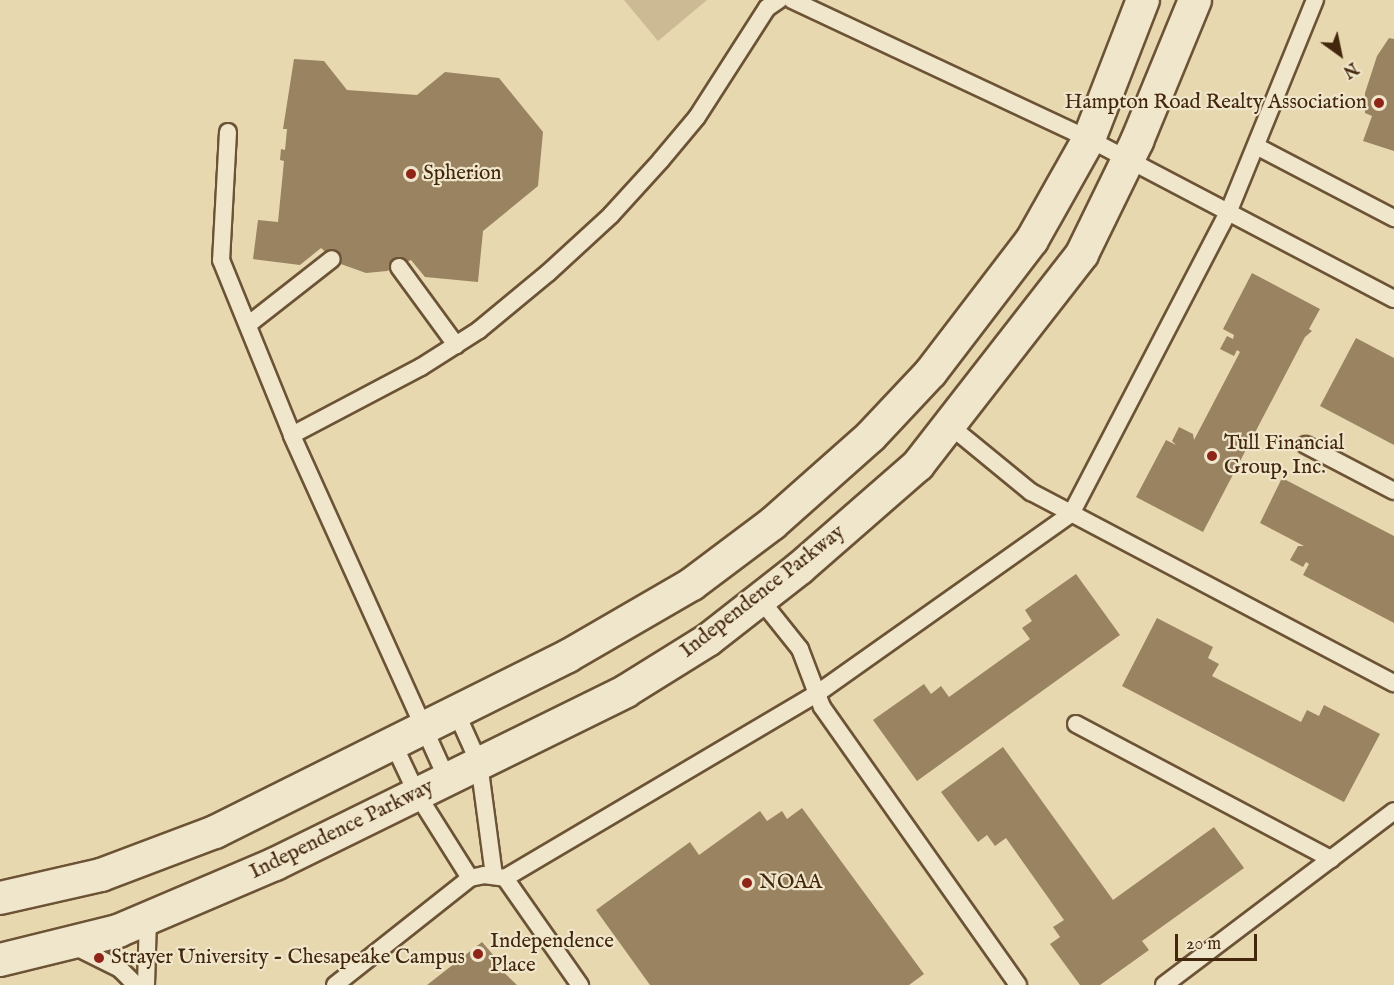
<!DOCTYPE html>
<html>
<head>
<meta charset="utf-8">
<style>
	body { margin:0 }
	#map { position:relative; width:1394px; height:985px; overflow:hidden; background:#e8d8b0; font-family:"IM FELL English",serif }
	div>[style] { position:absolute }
	.green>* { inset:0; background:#ccba94 }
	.building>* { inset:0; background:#998361 }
	.roads { filter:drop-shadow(2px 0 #6c5335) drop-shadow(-2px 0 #6c5335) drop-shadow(0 2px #6c5335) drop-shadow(0 -2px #6c5335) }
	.service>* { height:16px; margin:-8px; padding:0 8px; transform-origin:8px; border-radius:8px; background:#f0e6cc }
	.minor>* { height:32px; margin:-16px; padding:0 16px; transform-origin:16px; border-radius:16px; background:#f0e6cc }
	.dots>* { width:16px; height:16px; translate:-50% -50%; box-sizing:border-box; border:3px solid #f0e6cc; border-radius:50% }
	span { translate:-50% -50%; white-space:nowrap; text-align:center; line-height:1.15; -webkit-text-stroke:4.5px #f0e6cc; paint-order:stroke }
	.poi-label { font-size:21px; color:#43270c }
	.right { translate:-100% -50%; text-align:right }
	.left { translate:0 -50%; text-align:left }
	.street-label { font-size:21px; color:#43270c }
	.north { position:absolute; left:1310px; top:24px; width:60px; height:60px; -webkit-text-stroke:4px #f0e6cc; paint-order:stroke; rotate:147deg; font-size:16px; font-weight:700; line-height:24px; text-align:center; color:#43270c }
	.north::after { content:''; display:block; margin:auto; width:21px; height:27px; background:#43270c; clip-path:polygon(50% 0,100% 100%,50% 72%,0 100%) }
	.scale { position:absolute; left:1175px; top:934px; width:82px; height:27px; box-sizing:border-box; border:3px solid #43270c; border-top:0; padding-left:8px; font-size:18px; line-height:21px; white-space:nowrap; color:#43270c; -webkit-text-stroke:4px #f0e6cc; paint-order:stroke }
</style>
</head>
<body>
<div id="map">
	<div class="green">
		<div style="clip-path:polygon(624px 0,707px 0,658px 41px)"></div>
	</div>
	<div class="building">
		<div style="clip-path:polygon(1389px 38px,1394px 39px,1394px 151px,1363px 141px,1372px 116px,1365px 113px,1365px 93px,1377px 56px)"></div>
		<div style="clip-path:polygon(294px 59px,324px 61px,347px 90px,417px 95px,445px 72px,499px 78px,543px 132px,538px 186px,483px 231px,478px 282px,425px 277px,411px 260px,387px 271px,366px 273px,338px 263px,321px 248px,300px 265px,253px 259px,258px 220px,278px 222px,284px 161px,280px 160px,281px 149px,285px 150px,287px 129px,283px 129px)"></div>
		<div style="clip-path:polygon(1252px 273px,1320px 309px,1309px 329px,1312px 331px,1305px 337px,1203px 532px,1136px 497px,1166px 440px,1176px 445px,1172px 441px,1179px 427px,1193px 434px,1194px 440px,1240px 352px,1237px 350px,1234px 356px,1220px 349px,1227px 336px,1233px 339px,1234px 335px,1223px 329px)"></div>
		<div style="clip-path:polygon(1356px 338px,1394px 358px,1394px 445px,1320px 406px)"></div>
		<div style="clip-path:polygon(1282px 478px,1394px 536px,1394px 623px,1303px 575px,1309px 564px,1306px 562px,1303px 567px,1290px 560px,1298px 546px,1304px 546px,1260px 523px)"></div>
		<div style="clip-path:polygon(1076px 574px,1120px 635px,917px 781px,873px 720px,924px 684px,931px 694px,941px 686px,949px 697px,1030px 639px,1022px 628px,1032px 621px,1025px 610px)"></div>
		<div style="clip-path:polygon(1157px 618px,1213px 647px,1208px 658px,1219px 664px,1212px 676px,1301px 722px,1307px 710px,1319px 716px,1324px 705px,1380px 734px,1344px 802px,1122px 686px)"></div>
		<div style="clip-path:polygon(1003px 747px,1113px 900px,1214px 827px,1244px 868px,1142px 941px,1149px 950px,1100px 985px,1080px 985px,1050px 944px,1060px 937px,1053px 927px,1064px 920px,1006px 838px,995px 846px,987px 835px,978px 842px,941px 792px)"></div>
		<div style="clip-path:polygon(802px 808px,924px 974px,909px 985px,650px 985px,596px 910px,690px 842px,699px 855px,760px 811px,767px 821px,782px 811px,787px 819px)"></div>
		<div style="clip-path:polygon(482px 942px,501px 964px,498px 967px,517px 985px,427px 985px)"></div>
	</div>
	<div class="roads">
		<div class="service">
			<div style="left:792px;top:0;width:328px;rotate:25.1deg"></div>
			<div style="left:1089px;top:139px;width:344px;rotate:27.7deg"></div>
			<div style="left:228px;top:132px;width:128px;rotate:93.1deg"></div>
			<div style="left:221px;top:260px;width:189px;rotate:67.9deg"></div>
			<div style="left:1256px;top:146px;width:156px;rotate:27.6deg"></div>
			<div style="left:399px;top:267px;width:97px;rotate:53.8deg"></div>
			<div style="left:249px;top:324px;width:105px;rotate:-38.1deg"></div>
			<div style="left:949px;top:425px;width:106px;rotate:39.3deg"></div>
			<div style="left:1031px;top:492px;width:410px;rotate:27.8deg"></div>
			<div style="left:1306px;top:445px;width:99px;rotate:27.6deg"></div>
			<div style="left:760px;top:599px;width:64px;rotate:51.3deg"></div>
			<div style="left:800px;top:649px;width:62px;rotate:69.2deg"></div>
			<div style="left:822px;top:707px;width:340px;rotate:54.8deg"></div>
			<div style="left:456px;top:712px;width:56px;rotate:65.7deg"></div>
			<div style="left:479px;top:763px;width:114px;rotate:82.4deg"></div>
			<div style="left:1076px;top:724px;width:289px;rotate:27.9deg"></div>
			<div style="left:393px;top:743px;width:56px;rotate:64.8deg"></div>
			<div style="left:417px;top:794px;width:99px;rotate:57.8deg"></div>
			<div style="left:447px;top:779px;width:377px;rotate:-114.3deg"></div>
			<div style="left:292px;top:435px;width:146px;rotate:-27.8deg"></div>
			<div style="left:421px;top:367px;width:69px;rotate:-32.5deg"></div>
			<div style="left:479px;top:330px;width:89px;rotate:-39.6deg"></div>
			<div style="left:548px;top:273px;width:86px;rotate:-42.6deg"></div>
			<div style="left:611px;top:215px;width:74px;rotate:-47.7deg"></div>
			<div style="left:661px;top:160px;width:56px;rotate:-50.1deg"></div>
			<div style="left:697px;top:117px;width:130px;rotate:-57.3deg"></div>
			<div style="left:767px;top:8px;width:14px;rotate:-34deg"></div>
			<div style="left:505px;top:878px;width:360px;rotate:-30.6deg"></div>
			<div style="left:815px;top:695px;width:314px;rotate:-35.3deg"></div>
			<div style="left:1071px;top:514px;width:339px;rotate:-62.5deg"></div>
			<div style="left:1228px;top:213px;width:230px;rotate:-67.8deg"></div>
			<div style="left:72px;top:945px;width:54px;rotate:26.6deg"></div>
			<div style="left:120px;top:969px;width:23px;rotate:45deg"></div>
			<div style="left:146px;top:985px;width:67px;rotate:-88.3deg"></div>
			<div style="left:335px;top:985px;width:172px;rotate:-38.4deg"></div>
			<div style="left:470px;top:878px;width:14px;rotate:-12deg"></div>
			<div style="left:484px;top:875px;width:21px;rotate:8deg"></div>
			<div style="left:505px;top:878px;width:131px;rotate:55deg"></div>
			<div style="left:1164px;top:985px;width:288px;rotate:-37.1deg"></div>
		</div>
		<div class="minor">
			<div style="left:0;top:898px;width:104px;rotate:-12.8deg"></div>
			<div style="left:101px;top:875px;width:122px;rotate:-20.7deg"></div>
			<div style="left:215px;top:832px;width:394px;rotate:-26.5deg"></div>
			<div style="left:568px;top:656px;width:143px;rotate:-30.1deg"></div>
			<div style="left:692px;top:584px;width:100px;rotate:-36.9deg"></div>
			<div style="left:772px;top:524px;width:132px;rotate:-41.6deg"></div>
			<div style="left:871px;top:436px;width:88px;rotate:-46.8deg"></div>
			<div style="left:931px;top:372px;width:166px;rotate:-52.6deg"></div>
			<div style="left:1032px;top:240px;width:116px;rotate:-60.6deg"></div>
			<div style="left:1089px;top:139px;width:149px;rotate:-68.8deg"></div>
			<div style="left:0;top:960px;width:122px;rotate:-13.8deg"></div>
			<div style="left:118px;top:931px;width:171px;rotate:-23.1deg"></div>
			<div style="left:275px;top:864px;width:391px;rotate:-26.2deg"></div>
			<div style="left:626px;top:691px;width:97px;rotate:-31.9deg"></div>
			<div style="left:708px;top:640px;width:117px;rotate:-38deg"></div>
			<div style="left:800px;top:568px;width:157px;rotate:-41.1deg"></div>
			<div style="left:918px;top:465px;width:267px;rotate:-52.1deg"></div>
			<div style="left:1082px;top:254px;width:126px;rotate:-64deg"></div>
			<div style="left:1137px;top:141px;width:152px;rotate:-67.6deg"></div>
		</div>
	</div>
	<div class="dots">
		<div style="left:1379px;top:103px;background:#8f2418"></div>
		<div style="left:411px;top:174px;background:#8f2418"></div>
		<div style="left:1212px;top:456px;background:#8f2418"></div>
		<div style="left:747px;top:883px;background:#8f2418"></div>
		<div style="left:478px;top:954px;background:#8f2418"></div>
		<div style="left:99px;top:958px;background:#8f2418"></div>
	</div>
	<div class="poi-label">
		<span class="right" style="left:1367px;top:103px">Hampton Road Realty Association</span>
		<span class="left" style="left:423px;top:174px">Spherion</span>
		<span class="left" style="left:1224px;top:456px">Tull Financial<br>Group, Inc.</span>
		<span class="left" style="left:759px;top:883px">NOAA</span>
		<span class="left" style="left:490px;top:954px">Independence<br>Place</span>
		<span class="left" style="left:111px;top:958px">Strayer University - Chesapeake Campus</span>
	</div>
	<div class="street-label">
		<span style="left:763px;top:592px;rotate:-38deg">Independence Parkway</span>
		<span style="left:342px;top:830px;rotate:-26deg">Independence Parkway</span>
	</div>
	<div class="north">N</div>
	<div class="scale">20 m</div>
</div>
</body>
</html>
